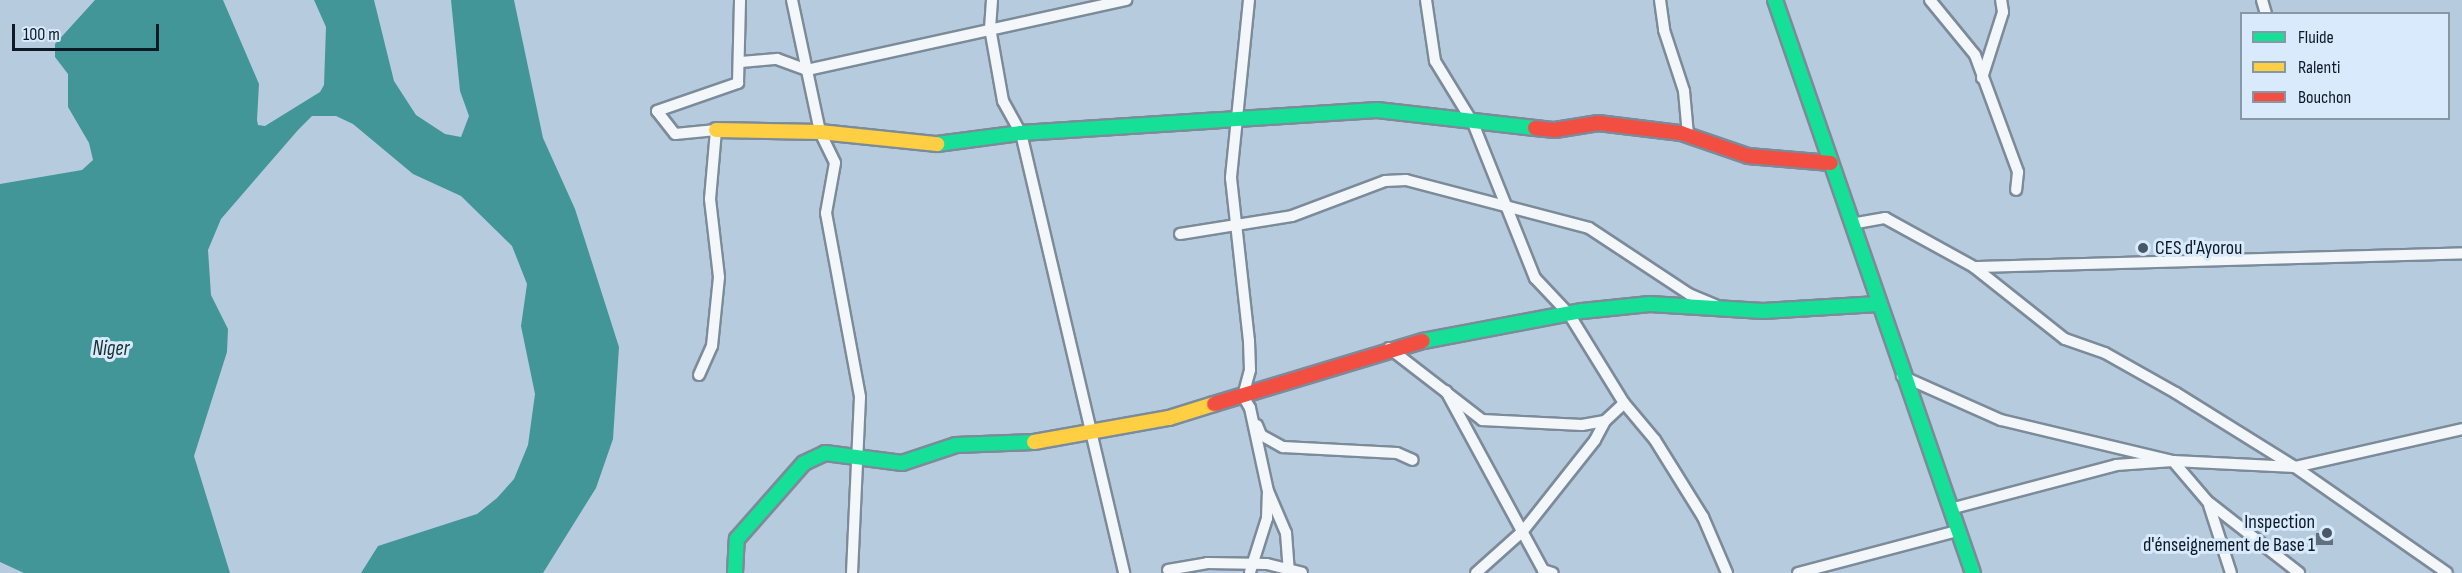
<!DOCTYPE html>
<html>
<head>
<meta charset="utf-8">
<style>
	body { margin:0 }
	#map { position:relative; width:2462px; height:573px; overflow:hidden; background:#b7cbde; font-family:"Sofia Sans Condensed",sans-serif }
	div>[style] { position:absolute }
	.water>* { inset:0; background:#439697 }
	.building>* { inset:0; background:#646f7e }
	.roads { filter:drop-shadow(2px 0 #7c8b9a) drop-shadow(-2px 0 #7c8b9a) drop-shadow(0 2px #7c8b9a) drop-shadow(0 -2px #7c8b9a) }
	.street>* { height:10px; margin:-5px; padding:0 5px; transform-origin:5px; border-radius:5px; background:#f4f7fa }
	.fast>* { height:14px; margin:-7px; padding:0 7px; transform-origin:7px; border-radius:7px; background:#16e098 }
	.slow>* { height:14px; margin:-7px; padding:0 7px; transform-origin:7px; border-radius:7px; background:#ffcf43 }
	.jam>* { height:14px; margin:-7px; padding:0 7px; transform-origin:7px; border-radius:7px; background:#f24e42 }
	.dots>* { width:16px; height:16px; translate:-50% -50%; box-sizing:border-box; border:3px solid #d8eafc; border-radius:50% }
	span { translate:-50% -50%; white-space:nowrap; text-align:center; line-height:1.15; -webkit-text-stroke:6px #d8eafc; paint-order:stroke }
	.poi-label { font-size:20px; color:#0d1a26 }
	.left { translate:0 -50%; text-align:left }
	.right { translate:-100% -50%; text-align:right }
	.water-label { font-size:21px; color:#182f2c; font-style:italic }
	.legend { position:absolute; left:2240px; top:12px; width:210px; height:108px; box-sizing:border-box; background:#d8eafc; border:2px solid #8797a6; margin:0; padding:8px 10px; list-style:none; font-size:18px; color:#0d1a26 }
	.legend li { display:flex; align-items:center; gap:12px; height:30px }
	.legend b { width:30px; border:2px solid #8797a6 }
	.scale { position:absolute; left:12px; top:24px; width:147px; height:27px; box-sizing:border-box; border:3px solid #0d1a26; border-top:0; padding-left:8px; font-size:18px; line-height:21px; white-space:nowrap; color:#0d1a26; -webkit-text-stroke:4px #d8eafc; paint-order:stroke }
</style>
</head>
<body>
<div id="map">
	<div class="water">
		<div style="clip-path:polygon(95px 0,223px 0,259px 84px,257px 120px,258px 125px,265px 126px,320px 92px,324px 85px,326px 27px,314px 0,374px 0,394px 81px,416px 115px,445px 134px,461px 137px,469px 116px,460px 91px,451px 0,514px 0,543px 138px,575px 209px,619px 347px,613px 439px,596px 488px,543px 573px,361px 573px,378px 546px,477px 514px,497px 498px,514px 479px,528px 445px,535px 394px,521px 326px,527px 284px,512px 246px,461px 196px,413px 174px,353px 124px,336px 116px,312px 116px,298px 130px,221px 219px,208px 250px,211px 295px,228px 329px,227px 352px,194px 456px,230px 573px,24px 573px,0 562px,0 184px,82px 170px,93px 160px,89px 143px,68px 107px,68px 74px,55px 57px,55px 44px)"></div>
	</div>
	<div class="building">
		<div style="clip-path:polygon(2316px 533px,2333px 533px,2333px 545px,2316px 545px)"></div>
	</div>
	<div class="roads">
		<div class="street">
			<div style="left:792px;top:0;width:135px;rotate:78deg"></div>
			<div style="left:820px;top:132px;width:34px;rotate:64deg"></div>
			<div style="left:835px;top:163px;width:51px;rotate:100.2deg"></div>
			<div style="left:826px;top:213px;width:187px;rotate:79.5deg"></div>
			<div style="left:860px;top:397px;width:176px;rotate:92.6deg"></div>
			<div style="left:992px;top:0;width:28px;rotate:94deg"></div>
			<div style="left:990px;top:28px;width:74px;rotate:79.9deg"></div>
			<div style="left:1003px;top:101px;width:37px;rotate:61deg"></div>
			<div style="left:1021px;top:133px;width:452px;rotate:76.8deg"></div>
			<div style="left:1249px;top:0;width:179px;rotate:95.8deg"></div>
			<div style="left:1231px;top:178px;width:164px;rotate:83.7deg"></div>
			<div style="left:1249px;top:341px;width:29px;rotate:88deg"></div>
			<div style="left:1250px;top:370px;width:27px;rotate:105deg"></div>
			<div style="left:1243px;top:396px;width:14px;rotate:60deg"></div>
			<div style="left:1250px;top:408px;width:85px;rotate:77.8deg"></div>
			<div style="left:1268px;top:491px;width:46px;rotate:66.8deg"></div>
			<div style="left:1286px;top:533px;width:40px;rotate:85.7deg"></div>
			<div style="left:1426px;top:0;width:62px;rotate:81.6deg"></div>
			<div style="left:1435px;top:61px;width:73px;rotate:58.5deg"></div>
			<div style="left:1473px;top:123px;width:167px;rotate:68.2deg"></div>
			<div style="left:1535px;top:278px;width:50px;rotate:46.6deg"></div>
			<div style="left:1569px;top:314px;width:105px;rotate:58.3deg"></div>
			<div style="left:1624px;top:403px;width:48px;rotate:50deg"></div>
			<div style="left:1655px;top:440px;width:91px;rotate:58.1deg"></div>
			<div style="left:1703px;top:517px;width:61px;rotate:66.8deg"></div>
			<div style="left:1660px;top:0;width:30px;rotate:82deg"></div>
			<div style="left:1664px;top:30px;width:64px;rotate:71.8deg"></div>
			<div style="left:1684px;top:91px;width:44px;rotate:84.8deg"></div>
			<div style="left:1930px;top:0;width:71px;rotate:50.7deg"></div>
			<div style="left:1975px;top:55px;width:125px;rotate:69.8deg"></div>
			<div style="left:2018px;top:172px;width:18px;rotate:96deg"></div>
			<div style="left:2262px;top:0;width:15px;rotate:74deg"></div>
			<div style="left:741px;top:62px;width:36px;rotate:-5deg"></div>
			<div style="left:777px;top:59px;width:32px;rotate:20deg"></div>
			<div style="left:807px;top:70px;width:327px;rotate:-12.4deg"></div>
			<div style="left:1982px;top:78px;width:69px;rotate:-72.3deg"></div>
			<div style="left:2003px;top:12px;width:12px;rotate:-99deg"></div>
			<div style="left:1851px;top:224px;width:35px;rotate:-10deg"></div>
			<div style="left:1885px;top:218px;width:102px;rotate:28.8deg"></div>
			<div style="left:1974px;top:267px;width:116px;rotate:38.4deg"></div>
			<div style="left:2065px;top:339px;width:42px;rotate:19.3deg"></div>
			<div style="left:2105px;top:353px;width:81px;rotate:29.4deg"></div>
			<div style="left:2176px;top:393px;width:140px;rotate:31.9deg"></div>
			<div style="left:2295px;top:467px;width:185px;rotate:34.9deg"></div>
			<div style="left:1180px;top:234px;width:113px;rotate:-9.1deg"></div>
			<div style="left:1292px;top:216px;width:99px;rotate:-20.6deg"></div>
			<div style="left:1385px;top:181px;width:21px;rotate:-3deg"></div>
			<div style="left:1406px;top:180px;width:189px;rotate:14.7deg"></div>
			<div style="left:1589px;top:228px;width:120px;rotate:33.4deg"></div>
			<div style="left:1689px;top:294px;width:28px;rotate:23deg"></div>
			<div style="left:1974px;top:267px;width:488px;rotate:-1.6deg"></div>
			<div style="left:1389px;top:348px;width:118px;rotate:37.7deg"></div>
			<div style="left:1482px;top:420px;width:100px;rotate:2.9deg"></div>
			<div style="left:1582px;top:425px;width:23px;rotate:-10deg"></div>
			<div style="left:699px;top:375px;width:32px;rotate:-66deg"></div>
			<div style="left:712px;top:346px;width:69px;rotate:-84.2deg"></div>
			<div style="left:719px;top:277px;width:79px;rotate:-96.6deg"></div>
			<div style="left:710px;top:199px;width:69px;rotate:-85deg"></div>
			<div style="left:716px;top:130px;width:41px;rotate:174.4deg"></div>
			<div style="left:675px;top:134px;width:29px;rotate:-128deg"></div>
			<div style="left:657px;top:111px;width:86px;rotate:-19.1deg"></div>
			<div style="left:738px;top:83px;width:83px;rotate:-88.6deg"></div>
			<div style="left:1902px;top:376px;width:108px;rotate:24deg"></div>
			<div style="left:2001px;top:420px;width:177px;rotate:13.4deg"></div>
			<div style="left:2173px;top:461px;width:52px;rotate:49.6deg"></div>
			<div style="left:2207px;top:501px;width:117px;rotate:38deg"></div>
			<div style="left:1446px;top:391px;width:204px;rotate:61.5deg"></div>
			<div style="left:1543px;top:570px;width:10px;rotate:17deg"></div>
			<div style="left:1257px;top:425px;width:11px;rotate:68deg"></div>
			<div style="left:1261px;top:435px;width:25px;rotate:29deg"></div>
			<div style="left:1283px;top:447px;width:114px;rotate:3deg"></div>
			<div style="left:1397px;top:453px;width:17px;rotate:24deg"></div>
			<div style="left:2209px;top:505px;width:71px;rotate:72.1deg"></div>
			<div style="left:1950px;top:509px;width:172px;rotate:-14.8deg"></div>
			<div style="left:2116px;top:465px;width:57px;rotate:-4deg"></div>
			<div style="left:2173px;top:461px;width:122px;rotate:2.8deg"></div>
			<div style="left:2295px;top:467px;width:171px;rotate:-12.8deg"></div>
			<div style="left:1168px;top:570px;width:40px;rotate:-10deg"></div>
			<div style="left:1207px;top:563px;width:60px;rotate:1deg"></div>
			<div style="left:1267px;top:564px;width:36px;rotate:14deg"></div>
			<div style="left:1250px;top:572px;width:57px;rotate:-72.5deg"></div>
			<div style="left:1267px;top:518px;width:24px;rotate:-88deg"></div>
			<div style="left:1476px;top:573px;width:63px;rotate:-41.8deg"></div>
			<div style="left:1523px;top:531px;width:116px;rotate:-51.6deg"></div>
			<div style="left:1595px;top:440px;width:21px;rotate:-62deg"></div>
			<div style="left:1605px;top:421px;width:26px;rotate:-43deg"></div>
			<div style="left:1798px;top:573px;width:164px;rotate:-14.8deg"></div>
		</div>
		<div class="fast">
			<div style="left:1775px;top:0;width:606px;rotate:70.94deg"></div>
			<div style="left:937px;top:144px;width:85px;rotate:-7.5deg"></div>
			<div style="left:1021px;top:133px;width:357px;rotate:-3.7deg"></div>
			<div style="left:1377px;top:110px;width:159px;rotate:6.5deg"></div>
			<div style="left:1423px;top:341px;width:162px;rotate:-10.7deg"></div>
			<div style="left:1582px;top:311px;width:68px;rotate:-5.9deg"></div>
			<div style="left:1650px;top:304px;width:113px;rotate:3.5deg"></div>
			<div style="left:1763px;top:311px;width:115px;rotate:-3.5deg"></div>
			<div style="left:735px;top:573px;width:34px;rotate:-87deg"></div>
			<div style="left:737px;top:539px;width:101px;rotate:-48.6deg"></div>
			<div style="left:804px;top:463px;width:23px;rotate:-25deg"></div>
			<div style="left:825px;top:453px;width:78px;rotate:7.4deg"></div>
			<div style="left:902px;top:463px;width:57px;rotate:-18.4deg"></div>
			<div style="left:956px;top:445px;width:78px;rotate:-2.2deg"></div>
		</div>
		<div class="slow">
			<div style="left:716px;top:130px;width:104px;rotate:1.1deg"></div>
			<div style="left:820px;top:132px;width:118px;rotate:5.9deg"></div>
			<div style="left:1034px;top:442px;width:137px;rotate:-10.1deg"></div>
			<div style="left:1169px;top:418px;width:47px;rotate:-17.3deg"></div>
		</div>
		<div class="jam">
			<div style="left:1535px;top:128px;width:20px;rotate:6deg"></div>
			<div style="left:1555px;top:130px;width:44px;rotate:-9.2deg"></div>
			<div style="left:1598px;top:123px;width:84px;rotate:6.9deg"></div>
			<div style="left:1681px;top:133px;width:71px;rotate:18.9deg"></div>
			<div style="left:1748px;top:156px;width:83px;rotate:4.8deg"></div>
			<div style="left:1214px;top:404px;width:218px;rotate:-16.8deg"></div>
		</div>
	</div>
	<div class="dots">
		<div style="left:2143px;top:248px;background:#485866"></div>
		<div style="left:2327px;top:533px;background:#485866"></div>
	</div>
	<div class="poi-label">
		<span class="left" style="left:2155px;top:248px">CES d'Ayorou</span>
		<span class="right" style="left:2315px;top:534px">Inspection<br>d'énseignement de Base 1</span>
	</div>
	<div class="water-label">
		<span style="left:111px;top:349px">Niger</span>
	</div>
	<ul class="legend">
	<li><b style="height:8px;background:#16e098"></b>Fluide</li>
	<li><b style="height:8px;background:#ffcf43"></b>Ralenti</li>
	<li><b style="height:8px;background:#f24e42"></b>Bouchon</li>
	</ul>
	<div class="scale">100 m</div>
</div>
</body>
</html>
